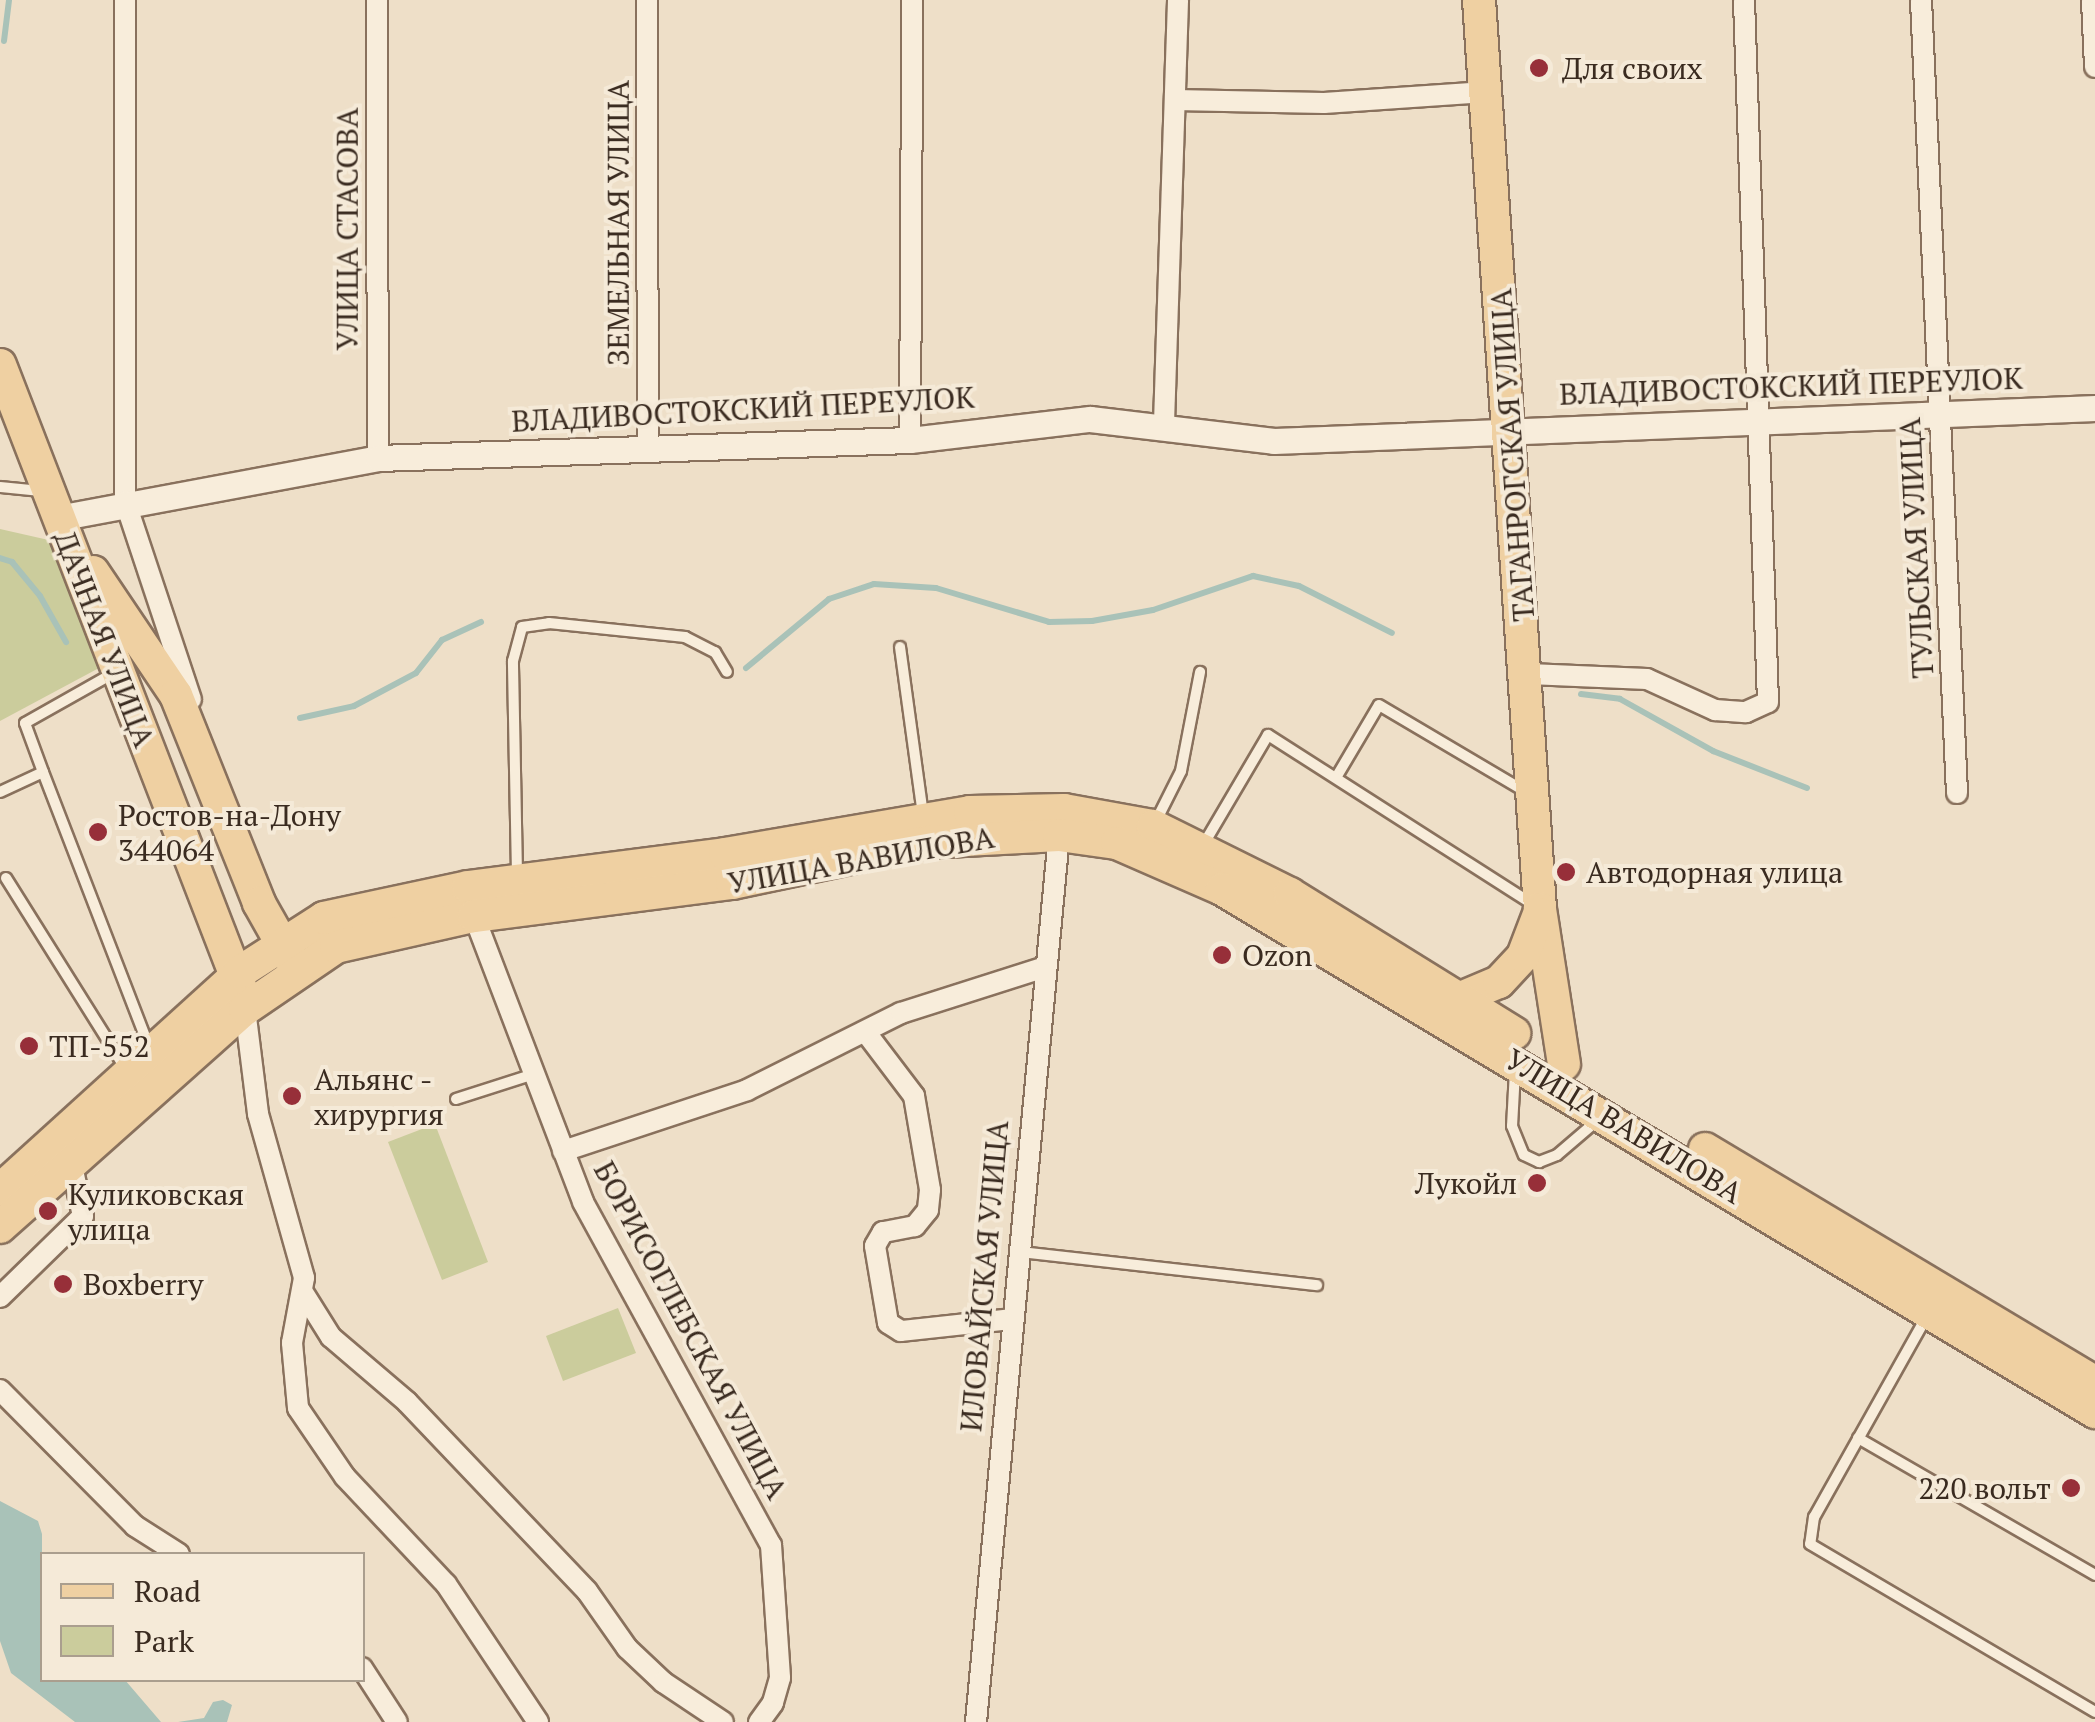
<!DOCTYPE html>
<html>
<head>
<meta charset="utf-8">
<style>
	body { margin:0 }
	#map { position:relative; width:2095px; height:1722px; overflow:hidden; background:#eedfc8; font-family:"PT Serif",serif }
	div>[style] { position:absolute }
	.green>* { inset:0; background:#cbcc9c }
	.water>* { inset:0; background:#a9c2b8 }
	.stream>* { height:6px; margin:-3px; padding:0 3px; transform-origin:3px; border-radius:3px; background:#a9c2b8 }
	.roads { filter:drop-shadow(2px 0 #89715d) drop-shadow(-2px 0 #89715d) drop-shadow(0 2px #89715d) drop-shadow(0 -2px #89715d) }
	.service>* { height:10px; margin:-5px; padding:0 5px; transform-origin:5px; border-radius:5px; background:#f8eddb }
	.minor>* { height:20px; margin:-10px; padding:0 10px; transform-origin:10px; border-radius:10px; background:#f8eddb }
	.tertiary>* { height:25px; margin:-12.5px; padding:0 12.5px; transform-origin:12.5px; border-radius:12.5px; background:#f8eddb }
	.primary>* { height:32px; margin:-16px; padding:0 16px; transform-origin:16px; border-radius:16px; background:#efd0a2 }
	.dots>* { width:28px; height:28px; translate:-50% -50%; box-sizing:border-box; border:5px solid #f5ead8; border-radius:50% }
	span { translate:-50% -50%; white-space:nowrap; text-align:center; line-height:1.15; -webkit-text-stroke:8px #f5ead8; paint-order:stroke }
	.poi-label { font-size:30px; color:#3a2b20 }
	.left { translate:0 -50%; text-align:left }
	.right { translate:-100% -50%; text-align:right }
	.street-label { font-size:30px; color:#3a2b20 }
	.legend { position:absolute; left:40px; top:1552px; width:325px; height:130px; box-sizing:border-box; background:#f5ead8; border:2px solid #aa9e8e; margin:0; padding:12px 18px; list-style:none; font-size:30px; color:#3a2b20 }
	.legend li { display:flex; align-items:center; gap:20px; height:50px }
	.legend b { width:50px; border:2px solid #aa9e8e }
</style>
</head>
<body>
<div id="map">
	<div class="green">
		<div style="clip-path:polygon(0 529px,53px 541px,99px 668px,0 721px)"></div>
		<div style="clip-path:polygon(435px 1124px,488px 1262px,442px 1280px,388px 1142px)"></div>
		<div style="clip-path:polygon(618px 1308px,636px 1353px,563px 1381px,546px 1336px)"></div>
	</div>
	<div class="water">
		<div style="clip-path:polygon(0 1501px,38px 1521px,42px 1534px,42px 1680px,125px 1680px,161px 1722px,75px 1722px,11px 1673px,0 1641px)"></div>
		<div style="clip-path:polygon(223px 1700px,232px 1705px,227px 1722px,178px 1722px,204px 1718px,213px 1702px)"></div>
	</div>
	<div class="stream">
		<div style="left:4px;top:41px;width:41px;rotate:-83deg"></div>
		<div style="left:0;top:558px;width:13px;rotate:18deg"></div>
		<div style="left:12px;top:562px;width:44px;rotate:50.5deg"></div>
		<div style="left:40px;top:596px;width:53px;rotate:60.5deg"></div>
		<div style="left:746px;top:668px;width:108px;rotate:-39.7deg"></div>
		<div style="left:829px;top:599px;width:47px;rotate:-18.4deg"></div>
		<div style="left:874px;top:584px;width:62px;rotate:3.7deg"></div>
		<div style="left:936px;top:588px;width:118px;rotate:16.7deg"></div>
		<div style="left:1049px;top:622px;width:43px;rotate:-1.3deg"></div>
		<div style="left:1092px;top:621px;width:62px;rotate:-10.2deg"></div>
		<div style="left:1153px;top:610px;width:106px;rotate:-18.8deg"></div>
		<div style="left:1253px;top:576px;width:47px;rotate:12.3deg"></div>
		<div style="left:1299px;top:586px;width:104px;rotate:26.8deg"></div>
		<div style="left:1581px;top:694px;width:39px;rotate:7deg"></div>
		<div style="left:1620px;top:699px;width:107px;rotate:29.2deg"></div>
		<div style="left:1713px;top:751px;width:101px;rotate:21.5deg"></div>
		<div style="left:300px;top:718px;width:55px;rotate:-12.5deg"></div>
		<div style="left:354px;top:706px;width:70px;rotate:-28deg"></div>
		<div style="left:416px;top:673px;width:42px;rotate:-51.8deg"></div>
		<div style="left:442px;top:640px;width:43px;rotate:-24.8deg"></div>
	</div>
	<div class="roads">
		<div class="service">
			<div style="left:0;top:487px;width:41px;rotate:5.6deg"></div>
			<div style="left:900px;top:647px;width:171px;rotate:82.2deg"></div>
			<div style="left:43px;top:772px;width:298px;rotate:68.9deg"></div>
			<div style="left:1337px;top:776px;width:82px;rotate:-59.4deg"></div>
			<div style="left:1379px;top:705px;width:171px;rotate:30.6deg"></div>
			<div style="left:0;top:792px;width:47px;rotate:-24.9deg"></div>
			<div style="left:43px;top:772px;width:52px;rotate:-110.2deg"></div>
			<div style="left:25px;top:723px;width:100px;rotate:-29.4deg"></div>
			<div style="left:1155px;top:823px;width:58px;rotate:-63.4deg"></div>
			<div style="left:1181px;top:771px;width:101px;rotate:-79.1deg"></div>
			<div style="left:1202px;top:847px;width:130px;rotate:-59.5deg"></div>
			<div style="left:1268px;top:735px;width:313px;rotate:32.6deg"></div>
			<div style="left:517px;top:874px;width:213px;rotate:-91.1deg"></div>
			<div style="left:513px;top:661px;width:35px;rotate:-75deg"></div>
			<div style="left:522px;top:627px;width:27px;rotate:-8deg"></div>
			<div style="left:549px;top:623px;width:137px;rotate:5.9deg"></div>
			<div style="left:685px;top:637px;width:34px;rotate:27deg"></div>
			<div style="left:715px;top:652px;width:23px;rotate:59deg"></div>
			<div style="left:6px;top:878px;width:224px;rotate:57.9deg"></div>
			<div style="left:1515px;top:1071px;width:55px;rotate:93.1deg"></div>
			<div style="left:1512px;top:1126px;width:31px;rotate:68deg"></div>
			<div style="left:1524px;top:1155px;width:17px;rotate:25deg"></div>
			<div style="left:1539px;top:1162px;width:19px;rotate:-21deg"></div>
			<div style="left:1557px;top:1155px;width:55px;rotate:-40.6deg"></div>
			<div style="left:456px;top:1099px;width:82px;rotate:-17.8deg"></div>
			<div style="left:1021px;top:1252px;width:298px;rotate:6.4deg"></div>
			<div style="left:1927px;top:1316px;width:231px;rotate:119.3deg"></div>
			<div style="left:1814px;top:1517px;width:27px;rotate:98deg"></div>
			<div style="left:1810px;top:1544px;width:331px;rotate:30.5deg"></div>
			<div style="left:1858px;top:1438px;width:274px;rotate:30deg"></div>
		</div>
		<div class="minor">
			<div style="left:125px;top:0;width:501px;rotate:90deg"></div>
			<div style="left:125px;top:501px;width:209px;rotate:71.6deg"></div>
			<div style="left:377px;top:0;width:458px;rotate:89.9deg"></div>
			<div style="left:647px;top:0;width:447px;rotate:89.9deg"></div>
			<div style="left:1921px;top:0;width:794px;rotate:87.4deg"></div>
			<div style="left:2092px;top:0;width:67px;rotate:87.4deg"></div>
			<div style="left:1175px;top:100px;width:149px;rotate:1.2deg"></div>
			<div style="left:1324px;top:103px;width:162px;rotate:-3.9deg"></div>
			<div style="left:1164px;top:423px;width:423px;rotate:-88.1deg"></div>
			<div style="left:910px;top:440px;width:440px;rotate:-89.7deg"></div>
			<div style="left:1529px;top:674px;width:118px;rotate:2.4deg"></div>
			<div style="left:1647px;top:679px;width:75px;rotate:24.5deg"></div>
			<div style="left:1715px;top:710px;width:31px;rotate:4deg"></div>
			<div style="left:1746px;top:712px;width:24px;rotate:-24deg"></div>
			<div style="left:1768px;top:702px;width:702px;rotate:-91.96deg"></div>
			<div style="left:474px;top:916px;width:306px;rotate:69.1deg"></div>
			<div style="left:583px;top:1202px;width:391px;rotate:61.3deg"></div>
			<div style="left:771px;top:1545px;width:133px;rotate:86.1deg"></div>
			<div style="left:780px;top:1678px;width:26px;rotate:106deg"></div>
			<div style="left:773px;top:1703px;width:24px;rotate:126deg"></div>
			<div style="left:245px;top:1009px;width:106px;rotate:82.9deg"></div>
			<div style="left:258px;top:1114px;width:170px;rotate:74.3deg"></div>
			<div style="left:304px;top:1278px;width:66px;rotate:100.5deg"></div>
			<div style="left:292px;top:1343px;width:65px;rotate:84.7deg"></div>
			<div style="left:298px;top:1408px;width:83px;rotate:55.7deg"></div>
			<div style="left:345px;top:1477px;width:147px;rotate:46.7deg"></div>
			<div style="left:446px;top:1584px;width:166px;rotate:56.3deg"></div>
			<div style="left:867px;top:1034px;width:78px;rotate:52.8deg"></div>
			<div style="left:914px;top:1096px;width:95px;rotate:80.3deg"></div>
			<div style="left:930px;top:1190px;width:20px;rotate:96deg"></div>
			<div style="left:928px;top:1210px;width:21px;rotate:129deg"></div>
			<div style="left:915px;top:1226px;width:33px;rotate:169deg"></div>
			<div style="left:883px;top:1232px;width:16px;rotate:120deg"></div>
			<div style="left:875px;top:1246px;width:78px;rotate:80.4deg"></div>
			<div style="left:888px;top:1323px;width:15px;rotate:32deg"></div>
			<div style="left:901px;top:1331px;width:112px;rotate:-6.2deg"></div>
			<div style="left:563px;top:1151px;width:194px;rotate:-18.3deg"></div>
			<div style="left:747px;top:1090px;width:172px;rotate:-26.6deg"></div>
			<div style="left:901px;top:1013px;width:148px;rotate:-17.7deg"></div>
			<div style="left:304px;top:1294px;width:51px;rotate:57.9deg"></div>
			<div style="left:331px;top:1337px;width:100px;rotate:40.5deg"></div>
			<div style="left:407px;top:1402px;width:261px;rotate:46.4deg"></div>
			<div style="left:587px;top:1591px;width:70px;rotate:54.9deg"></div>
			<div style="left:627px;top:1648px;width:50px;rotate:43.4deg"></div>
			<div style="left:663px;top:1682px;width:72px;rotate:33.7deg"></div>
			<div style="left:0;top:1297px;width:116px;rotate:-44.3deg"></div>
			<div style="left:83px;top:1216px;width:51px;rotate:-102.4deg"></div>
			<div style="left:0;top:1390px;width:192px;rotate:45.2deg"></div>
			<div style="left:135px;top:1526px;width:52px;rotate:32.5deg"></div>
			<div style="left:362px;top:1668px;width:64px;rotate:57.1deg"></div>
			<div style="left:976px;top:1722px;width:891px;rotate:-84.65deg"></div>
		</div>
		<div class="tertiary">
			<div style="left:58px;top:518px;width:326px;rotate:-10.6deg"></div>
			<div style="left:378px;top:458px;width:532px;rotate:-1.94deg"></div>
			<div style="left:910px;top:440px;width:181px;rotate:-6.7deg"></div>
			<div style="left:1090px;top:419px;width:185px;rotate:6.8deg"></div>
			<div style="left:1274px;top:441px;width:822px;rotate:-2.3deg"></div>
		</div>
		<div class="primary">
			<div style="left:1479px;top:0;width:911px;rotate:86.16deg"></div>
			<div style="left:1540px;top:909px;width:157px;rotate:81.2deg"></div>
			<div style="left:0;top:365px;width:674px;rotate:68.88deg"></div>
			<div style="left:93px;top:572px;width:148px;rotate:56deg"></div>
			<div style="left:176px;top:695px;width:224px;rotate:68.2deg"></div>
			<div style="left:259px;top:903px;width:63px;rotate:60.6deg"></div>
			<div style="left:1449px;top:1003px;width:54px;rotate:-22.8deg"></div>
			<div style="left:1499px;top:982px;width:35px;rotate:-47deg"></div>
			<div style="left:1523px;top:956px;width:45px;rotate:-69.1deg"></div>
			<div style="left:1705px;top:1149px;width:454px;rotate:30.9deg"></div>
			<div style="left:0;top:1190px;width:324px;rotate:-42.2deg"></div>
			<div style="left:240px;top:972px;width:100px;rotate:-32.7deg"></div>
			<div style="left:324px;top:918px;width:147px;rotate:-12.1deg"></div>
			<div style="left:468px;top:887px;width:259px;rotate:-7.3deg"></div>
			<div style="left:725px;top:854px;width:249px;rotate:-9.7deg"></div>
			<div style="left:970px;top:812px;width:94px;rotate:-1.2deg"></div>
			<div style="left:1064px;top:810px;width:90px;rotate:10.2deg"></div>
			<div style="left:1153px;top:826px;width:153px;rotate:26.4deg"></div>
			<div style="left:1290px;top:894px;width:264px;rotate:31.8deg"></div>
			<div style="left:0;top:1227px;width:328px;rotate:-41.7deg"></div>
			<div style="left:245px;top:1009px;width:110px;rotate:-34.3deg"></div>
			<div style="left:336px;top:947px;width:141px;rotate:-12.7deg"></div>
			<div style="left:474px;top:916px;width:260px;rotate:-7.3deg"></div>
			<div style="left:732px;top:883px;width:199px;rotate:-11.9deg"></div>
			<div style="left:927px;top:842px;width:132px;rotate:-3deg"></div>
			<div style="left:1059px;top:835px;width:59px;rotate:7.9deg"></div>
			<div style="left:1117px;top:843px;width:115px;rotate:23.7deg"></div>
			<div style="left:1222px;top:889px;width:1018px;rotate:30.93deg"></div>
		</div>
	</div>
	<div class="dots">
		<div style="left:1539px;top:68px;background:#972f39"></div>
		<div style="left:98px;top:832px;background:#972f39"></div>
		<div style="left:1566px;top:872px;background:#972f39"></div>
		<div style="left:1222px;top:955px;background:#972f39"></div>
		<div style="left:29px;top:1046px;background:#972f39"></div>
		<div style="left:292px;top:1096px;background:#972f39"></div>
		<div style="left:1537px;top:1183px;background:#972f39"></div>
		<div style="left:48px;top:1211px;background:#972f39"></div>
		<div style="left:63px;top:1284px;background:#972f39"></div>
		<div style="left:2071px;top:1488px;background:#972f39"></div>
	</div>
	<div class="poi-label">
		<span class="left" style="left:1562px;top:68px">Для своих</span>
		<span class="left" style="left:118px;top:832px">Ростов-на-Дону<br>344064</span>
		<span class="left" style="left:1586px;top:872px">Автодорная улица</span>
		<span class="left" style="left:1242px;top:955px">Ozon</span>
		<span class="left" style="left:49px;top:1046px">ТП-552</span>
		<span class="left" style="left:314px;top:1096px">Альянс -<br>хирургия</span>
		<span class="right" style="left:1517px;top:1183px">Лукойл</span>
		<span class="left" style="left:68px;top:1211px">Куликовская<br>улица</span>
		<span class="left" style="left:83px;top:1284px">Boxberry</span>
		<span class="right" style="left:2051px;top:1488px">220 вольт</span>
	</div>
	<div class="street-label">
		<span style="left:618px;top:223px;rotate:-90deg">ЗЕМЕЛЬНАЯ УЛИЦА</span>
		<span style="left:347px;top:229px;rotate:-90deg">УЛИЦА СТАСОВА</span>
		<span style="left:1791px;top:386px;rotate:-2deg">ВЛАДИВОСТОКСКИЙ ПЕРЕУЛОК</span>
		<span style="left:743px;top:409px;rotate:-3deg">ВЛАДИВОСТОКСКИЙ ПЕРЕУЛОК</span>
		<span style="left:1512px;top:455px;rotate:-94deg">ТАГАНРОГСКАЯ УЛИЦА</span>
		<span style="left:1916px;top:548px;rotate:-93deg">ТУЛЬСКАЯ УЛИЦА</span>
		<span style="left:105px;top:639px;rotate:69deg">ДАЧНАЯ УЛИЦА</span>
		<span style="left:861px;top:860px;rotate:-10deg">УЛИЦА ВАВИЛОВА</span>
		<span style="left:1624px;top:1126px;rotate:31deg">УЛИЦА ВАВИЛОВА</span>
		<span style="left:984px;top:1276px;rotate:-85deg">ИЛОВАЙСКАЯ УЛИЦА</span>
		<span style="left:691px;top:1330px;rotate:62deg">БОРИСОГЛЕБСКАЯ УЛИЦА</span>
	</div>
	<ul class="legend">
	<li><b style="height:12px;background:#efd0a2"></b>Road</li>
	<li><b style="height:28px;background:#cbcc9c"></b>Park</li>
	</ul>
</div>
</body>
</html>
